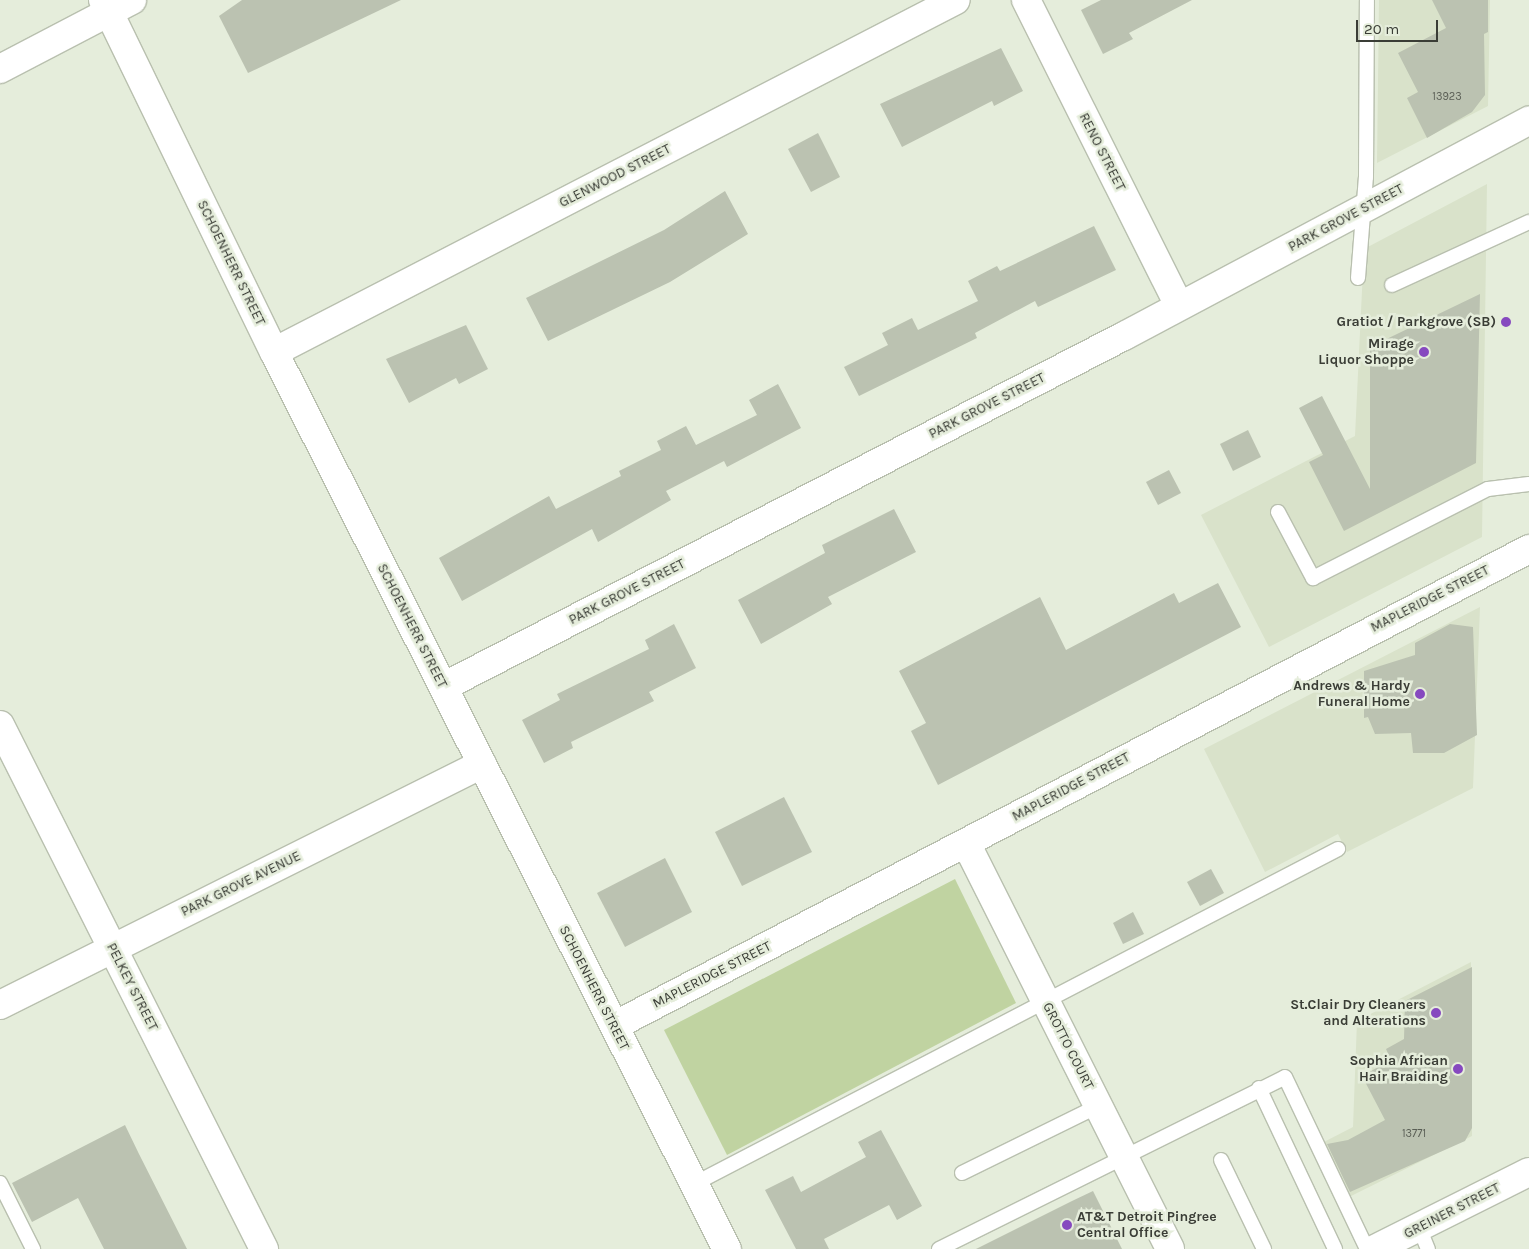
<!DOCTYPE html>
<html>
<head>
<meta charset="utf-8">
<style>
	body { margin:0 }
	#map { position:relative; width:1529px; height:1249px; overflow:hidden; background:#e5eddb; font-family:Karla,sans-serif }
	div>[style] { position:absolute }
	.built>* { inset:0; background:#d9e2ca }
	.green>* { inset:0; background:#c0d3a1 }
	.building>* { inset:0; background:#bbc2b1 }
	.roads { filter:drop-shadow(1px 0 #b9c0af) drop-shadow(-1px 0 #b9c0af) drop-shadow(0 1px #b9c0af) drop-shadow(0 -1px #b9c0af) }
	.service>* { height:14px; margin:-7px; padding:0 7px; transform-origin:7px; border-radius:7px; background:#fff }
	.minor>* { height:28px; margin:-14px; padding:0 14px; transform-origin:14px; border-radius:14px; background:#fff }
	.tertiary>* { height:28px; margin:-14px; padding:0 14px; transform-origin:14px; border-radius:14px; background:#fff }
	.dots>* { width:14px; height:14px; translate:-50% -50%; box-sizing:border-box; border:2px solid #e5eddb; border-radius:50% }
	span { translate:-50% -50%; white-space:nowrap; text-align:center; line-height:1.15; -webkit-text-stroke:5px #e5eddb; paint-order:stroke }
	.number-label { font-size:11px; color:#5a5e55 }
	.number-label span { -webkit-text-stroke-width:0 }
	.street-label { font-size:14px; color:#3a3d36 }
	.poi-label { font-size:14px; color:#3a3d36; font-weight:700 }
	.right { translate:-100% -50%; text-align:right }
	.left { translate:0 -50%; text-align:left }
	.scale { position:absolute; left:1356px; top:20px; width:82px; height:22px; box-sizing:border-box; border:2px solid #3a3d36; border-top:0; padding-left:6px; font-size:15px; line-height:18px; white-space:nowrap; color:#3a3d36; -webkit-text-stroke:4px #e5eddb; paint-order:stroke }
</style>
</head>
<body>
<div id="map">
	<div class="built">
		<div style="clip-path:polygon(1379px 0,1490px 0,1488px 106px,1377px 163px)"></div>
		<div style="clip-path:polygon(1487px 184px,1482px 537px,1269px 647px,1201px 515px,1355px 436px,1364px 249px)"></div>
		<div style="clip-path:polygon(1480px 607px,1473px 788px,1347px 852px,1338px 834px,1265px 872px,1204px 749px)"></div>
		<div style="clip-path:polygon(1471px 962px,1472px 1136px,1347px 1198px,1320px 1144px,1353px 1127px,1357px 1021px)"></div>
	</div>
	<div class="green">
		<div style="clip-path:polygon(955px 879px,1016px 1003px,727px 1155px,664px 1030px)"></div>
	</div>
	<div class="building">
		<div style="clip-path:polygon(242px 0,401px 0,248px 73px,219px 16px)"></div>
		<div style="clip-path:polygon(1101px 0,1192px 0,1129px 33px,1133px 39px,1103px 54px,1081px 10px)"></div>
		<div style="clip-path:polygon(1432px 0,1488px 0,1488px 32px,1484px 34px,1485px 95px,1472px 112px,1427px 138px,1407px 98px,1418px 92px,1398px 53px,1446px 28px)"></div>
		<div style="clip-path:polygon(1001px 48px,1023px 91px,994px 106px,992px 101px,902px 147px,880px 104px)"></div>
		<div style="clip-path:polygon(818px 133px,840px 177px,811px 192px,788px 149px)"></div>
		<div style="clip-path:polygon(725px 191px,748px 234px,670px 282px,548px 341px,526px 298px,664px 230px)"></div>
		<div style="clip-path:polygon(1094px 226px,1116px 270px,1038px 307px,1035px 301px,975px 333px,977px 338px,859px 396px,844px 367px,888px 345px,882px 333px,912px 318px,918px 330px,978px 301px,968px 281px,997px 266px,1000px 271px)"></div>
		<div style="clip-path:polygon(1480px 294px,1476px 463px,1344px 531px,1309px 462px,1323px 455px,1299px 408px,1322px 396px,1370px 489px,1370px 347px)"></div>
		<div style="clip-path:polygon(466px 325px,488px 369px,459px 384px,456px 378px,409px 403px,386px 359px)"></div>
		<div style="clip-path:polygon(778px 384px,801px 428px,727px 467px,724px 461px,666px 491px,671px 500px,598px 542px,592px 529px,462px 601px,439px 558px,549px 496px,556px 509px,621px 476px,619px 471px,661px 450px,657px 441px,686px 426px,696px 445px,757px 415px,749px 400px)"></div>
		<div style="clip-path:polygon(1248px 430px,1261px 457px,1233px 471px,1220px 444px)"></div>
		<div style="clip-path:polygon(1169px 470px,1181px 493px,1158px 505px,1146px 482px)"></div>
		<div style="clip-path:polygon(894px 509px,916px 552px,828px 597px,832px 604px,761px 644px,738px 600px,825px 553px,822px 545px)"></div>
		<div style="clip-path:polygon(1218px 583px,1241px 627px,938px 785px,911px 731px,926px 723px,899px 671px,1040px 597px,1066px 650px,1174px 593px,1179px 603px)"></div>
		<div style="clip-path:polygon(674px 624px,696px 668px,649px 692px,654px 701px,571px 742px,573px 748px,544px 763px,522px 720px,560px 700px,557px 694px,649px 649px,645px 640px)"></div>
		<div style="clip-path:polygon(1450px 624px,1473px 627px,1477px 735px,1444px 753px,1413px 753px,1411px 733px,1375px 734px,1368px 717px,1364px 718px,1364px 671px,1415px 655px,1415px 643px)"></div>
		<div style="clip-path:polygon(784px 797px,812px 852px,742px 886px,715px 832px)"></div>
		<div style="clip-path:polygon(665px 858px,692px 912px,625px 947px,597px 893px)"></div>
		<div style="clip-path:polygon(1211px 869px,1224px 893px,1200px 906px,1187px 882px)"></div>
		<div style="clip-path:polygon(1133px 912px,1144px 934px,1123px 944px,1113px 923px)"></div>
		<div style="clip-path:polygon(1472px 967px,1472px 1128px,1465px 1141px,1350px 1192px,1327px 1144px,1348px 1140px,1385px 1120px,1362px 1076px,1391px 1060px,1386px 1049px,1404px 1039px,1405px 1001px)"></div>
		<div style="clip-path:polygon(125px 1125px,139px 1154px,187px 1249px,104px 1249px,78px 1198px,32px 1222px,12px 1183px)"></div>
		<div style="clip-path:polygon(881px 1130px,922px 1206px,897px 1220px,889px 1205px,824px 1239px,829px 1249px,796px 1249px,765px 1190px,793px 1176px,801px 1192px,866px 1157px,858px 1142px)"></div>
		<div style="clip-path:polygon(1093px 1191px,1122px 1249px,976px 1249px,1072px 1201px)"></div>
	</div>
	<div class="roads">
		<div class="service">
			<div style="left:1358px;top:278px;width:101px;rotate:-85.5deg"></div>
			<div style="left:1366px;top:177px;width:177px;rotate:-89.7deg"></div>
			<div style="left:1392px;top:285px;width:151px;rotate:-24.7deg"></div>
			<div style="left:1278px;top:512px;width:75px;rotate:62.1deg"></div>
			<div style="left:1313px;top:578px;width:196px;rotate:-27deg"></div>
			<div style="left:1488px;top:489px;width:41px;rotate:-7deg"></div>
			<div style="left:1259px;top:1088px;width:178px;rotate:64.7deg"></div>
			<div style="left:1221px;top:1160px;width:99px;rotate:64.2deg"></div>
			<div style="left:962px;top:1173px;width:152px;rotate:-26.2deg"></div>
			<div style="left:0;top:1183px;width:74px;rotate:63.4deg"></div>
			<div style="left:694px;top:1184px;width:726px;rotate:-27.48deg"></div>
			<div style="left:1419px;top:1227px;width:24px;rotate:68deg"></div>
			<div style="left:939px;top:1249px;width:386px;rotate:-26.4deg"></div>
			<div style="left:1285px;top:1077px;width:191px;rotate:64.5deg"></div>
		</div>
		<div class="minor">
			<div style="left:1026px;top:0;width:341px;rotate:63.4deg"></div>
			<div style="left:0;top:69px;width:149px;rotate:-27.6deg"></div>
			<div style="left:274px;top:352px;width:767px;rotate:-27.3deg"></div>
			<div style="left:443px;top:687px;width:766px;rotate:-27.27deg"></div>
			<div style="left:1124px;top:336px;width:459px;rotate:-28deg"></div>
			<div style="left:0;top:725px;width:587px;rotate:63.26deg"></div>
			<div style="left:966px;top:843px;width:454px;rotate:63.3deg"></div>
			<div style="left:0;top:1005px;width:539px;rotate:-26.57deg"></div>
			<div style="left:614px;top:1026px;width:1032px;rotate:-27.53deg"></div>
			<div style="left:1375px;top:1249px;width:172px;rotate:-26.6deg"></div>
		</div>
		<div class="tertiary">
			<div style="left:103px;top:0;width:391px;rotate:64.1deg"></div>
			<div style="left:274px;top:352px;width:1005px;rotate:63.21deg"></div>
		</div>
	</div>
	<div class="dots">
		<div style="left:1506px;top:322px;background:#8649bf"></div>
		<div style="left:1424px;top:352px;background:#8649bf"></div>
		<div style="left:1420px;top:694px;background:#8649bf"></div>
		<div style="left:1436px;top:1013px;background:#8649bf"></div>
		<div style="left:1458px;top:1069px;background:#8649bf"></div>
		<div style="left:1067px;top:1225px;background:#8649bf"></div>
	</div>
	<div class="number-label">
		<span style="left:1447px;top:97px">13923</span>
		<span style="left:1414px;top:1134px">13771</span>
	</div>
	<div class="street-label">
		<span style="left:1102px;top:152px;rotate:63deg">RENO STREET</span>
		<span style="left:615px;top:176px;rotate:-27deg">GLENWOOD STREET</span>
		<span style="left:1346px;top:218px;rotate:-28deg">PARK GROVE STREET</span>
		<span style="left:231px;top:263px;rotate:64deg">SCHOENHERR STREET</span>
		<span style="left:987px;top:406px;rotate:-27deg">PARK GROVE STREET</span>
		<span style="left:627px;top:592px;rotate:-27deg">PARK GROVE STREET</span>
		<span style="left:1430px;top:599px;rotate:-27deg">MAPLERIDGE STREET</span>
		<span style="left:412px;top:626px;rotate:63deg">SCHOENHERR STREET</span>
		<span style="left:1071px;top:787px;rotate:-28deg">MAPLERIDGE STREET</span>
		<span style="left:241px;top:884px;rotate:-26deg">PARK GROVE AVENUE</span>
		<span style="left:712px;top:975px;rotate:-27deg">MAPLERIDGE STREET</span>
		<span style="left:132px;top:987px;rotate:63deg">PELKEY STREET</span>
		<span style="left:594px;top:988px;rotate:63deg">SCHOENHERR STREET</span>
		<span style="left:1068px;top:1046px;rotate:63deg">GROTTO COURT</span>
		<span style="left:1452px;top:1211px;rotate:-27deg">GREINER STREET</span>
	</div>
	<div class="poi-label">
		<span class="right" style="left:1496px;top:322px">Gratiot / Parkgrove (SB)</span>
		<span class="right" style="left:1414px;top:352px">Mirage<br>Liquor Shoppe</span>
		<span class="right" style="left:1410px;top:694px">Andrews &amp; Hardy<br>Funeral Home</span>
		<span class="right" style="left:1426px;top:1013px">St.Clair Dry Cleaners<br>and Alterations</span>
		<span class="right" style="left:1448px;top:1069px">Sophia African<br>Hair Braiding</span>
		<span class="left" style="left:1077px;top:1225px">AT&amp;T Detroit Pingree<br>Central Office</span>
	</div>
	<div class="scale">20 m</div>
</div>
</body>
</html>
